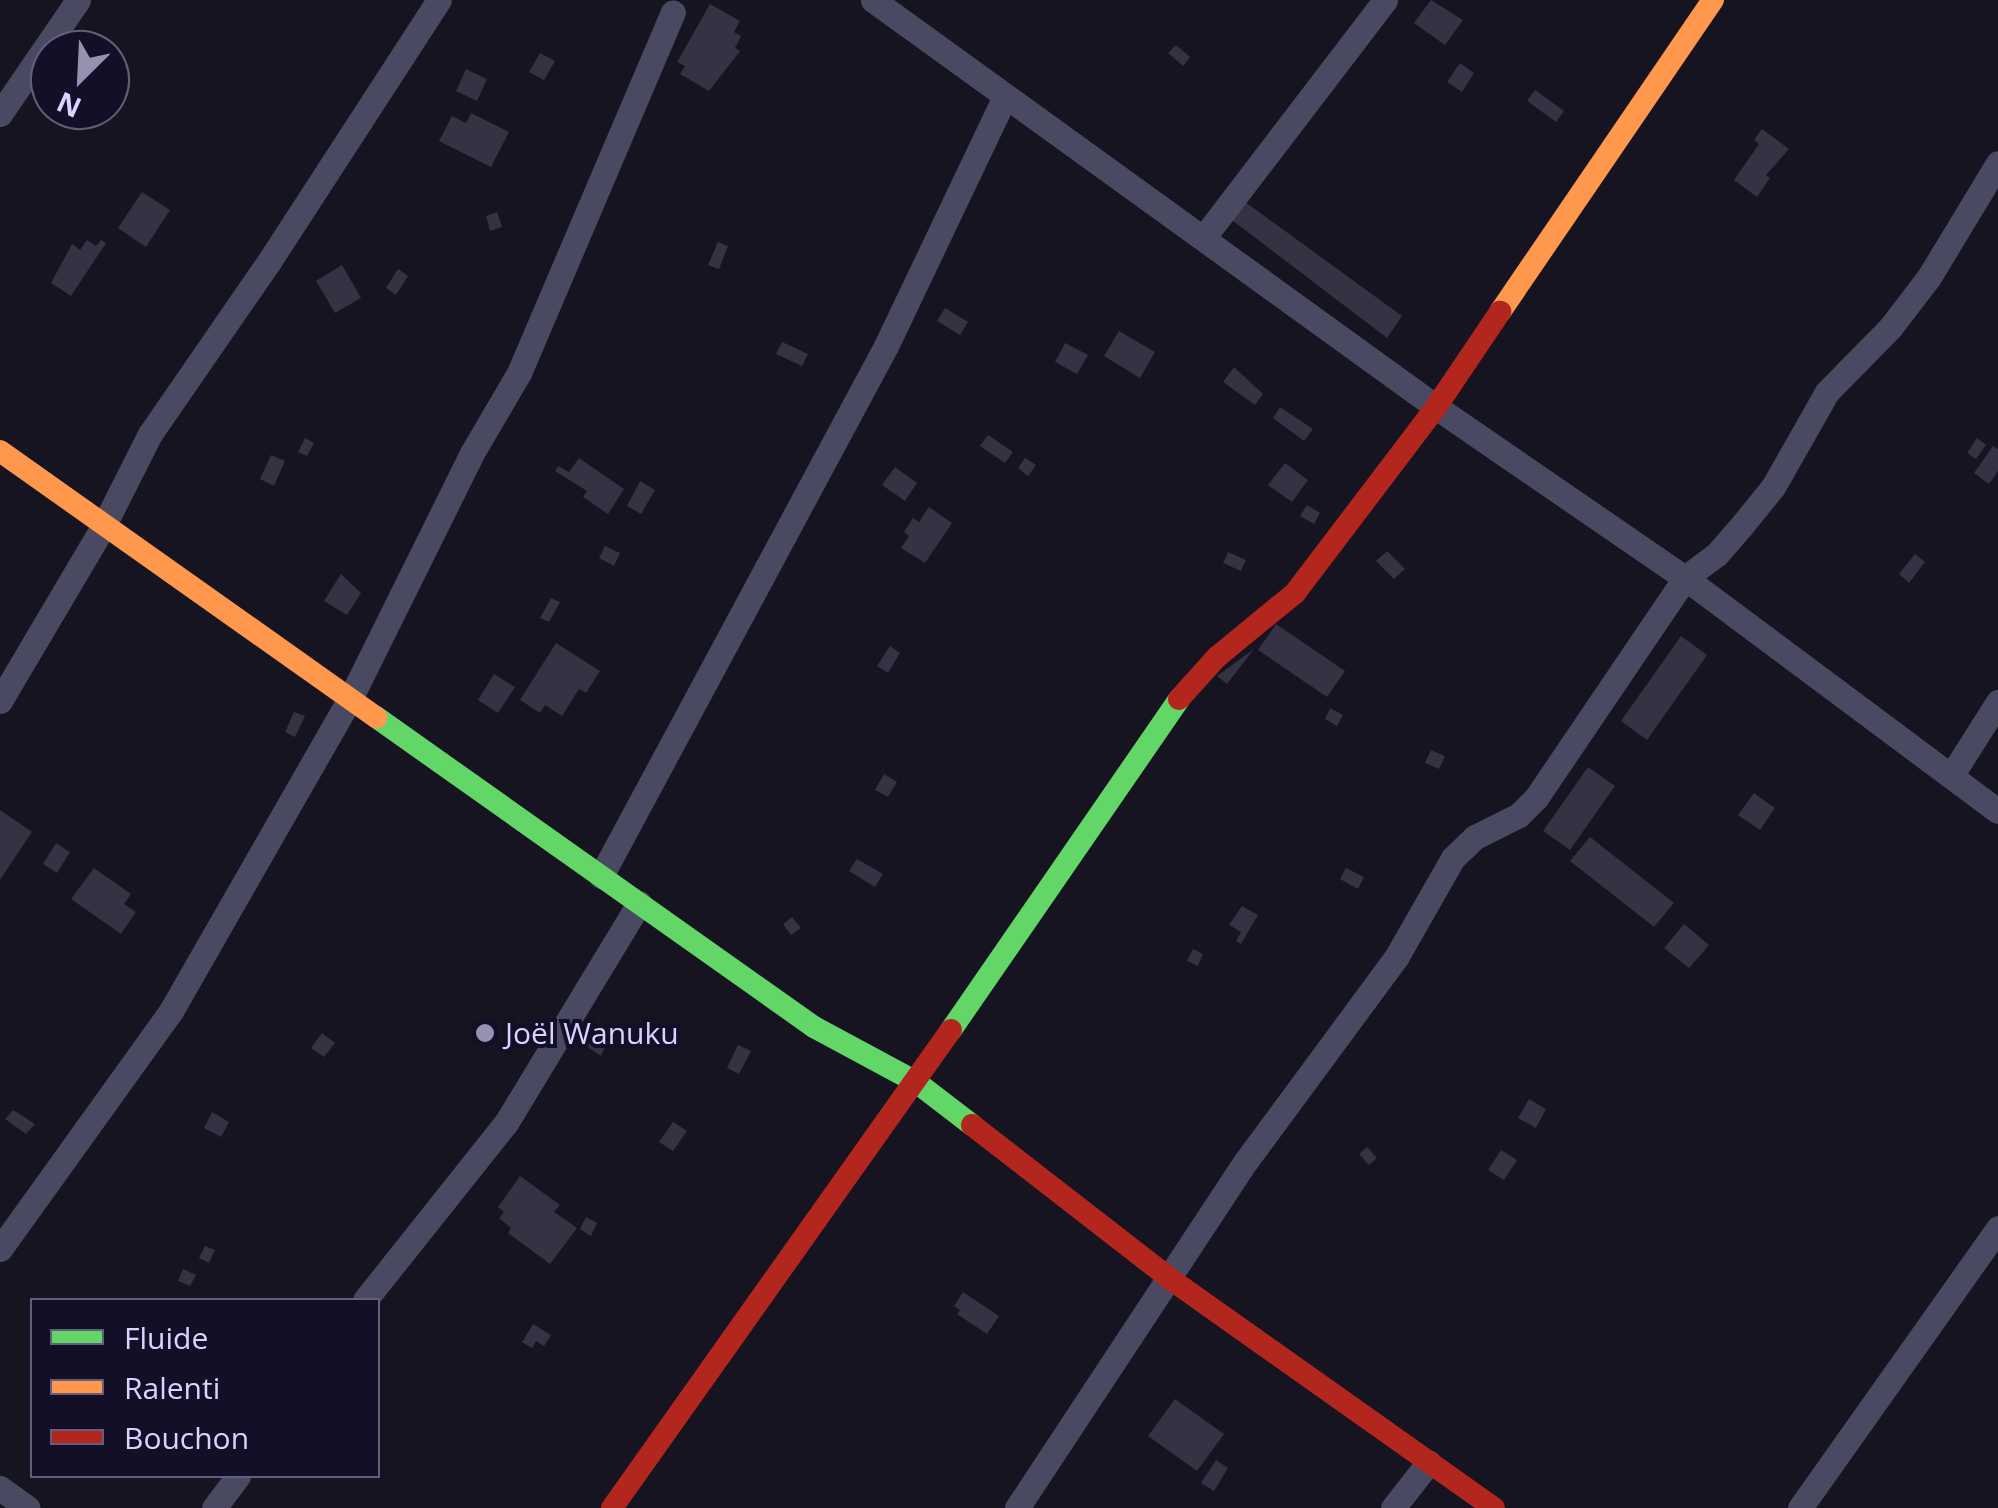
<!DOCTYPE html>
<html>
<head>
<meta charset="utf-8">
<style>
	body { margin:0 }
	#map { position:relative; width:1998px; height:1508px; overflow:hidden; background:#161421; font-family:"Open Sans",sans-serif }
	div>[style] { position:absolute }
	.building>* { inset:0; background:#343243 }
	.street>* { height:25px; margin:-12.5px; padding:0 12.5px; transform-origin:12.5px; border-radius:12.5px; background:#4a4962 }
	.fast>* { height:22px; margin:-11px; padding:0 11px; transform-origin:11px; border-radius:11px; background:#63d668 }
	.slow>* { height:22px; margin:-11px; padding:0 11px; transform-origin:11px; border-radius:11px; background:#ff974d }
	.jam>* { height:22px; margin:-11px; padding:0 11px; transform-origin:11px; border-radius:11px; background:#b3261e }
	.dots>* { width:28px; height:28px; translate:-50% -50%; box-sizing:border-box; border:5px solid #130f26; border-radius:50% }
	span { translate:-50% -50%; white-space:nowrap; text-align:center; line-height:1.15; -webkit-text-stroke:8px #130f26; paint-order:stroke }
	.poi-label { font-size:30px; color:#d9d4ff }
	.left { translate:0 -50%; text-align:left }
	.legend { position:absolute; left:30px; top:1298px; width:350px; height:180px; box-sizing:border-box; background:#130f26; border:2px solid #625e7d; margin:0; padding:12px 18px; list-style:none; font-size:30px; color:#d9d4ff }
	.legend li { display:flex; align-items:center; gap:20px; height:50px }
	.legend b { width:50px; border:2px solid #625e7d }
	.north { position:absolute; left:30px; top:30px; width:100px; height:100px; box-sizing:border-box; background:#130f26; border:2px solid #625e7d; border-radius:50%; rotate:204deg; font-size:28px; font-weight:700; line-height:40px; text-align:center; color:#d9d4ff }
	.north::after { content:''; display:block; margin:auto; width:35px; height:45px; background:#9591b1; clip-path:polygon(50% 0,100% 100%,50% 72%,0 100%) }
</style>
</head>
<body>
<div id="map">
	<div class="building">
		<div style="clip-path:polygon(1431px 0,1463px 20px,1445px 45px,1414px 23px)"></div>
		<div style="clip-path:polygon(710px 4px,740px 21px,734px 32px,741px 36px,735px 48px,740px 51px,709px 91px,680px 74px,685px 66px,677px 62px)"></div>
		<div style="clip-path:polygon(1176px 45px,1190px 57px,1183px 66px,1168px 53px)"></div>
		<div style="clip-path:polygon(540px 53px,555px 61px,544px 80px,529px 72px)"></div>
		<div style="clip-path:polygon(1460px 63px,1474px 73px,1462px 92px,1447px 82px)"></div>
		<div style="clip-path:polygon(466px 69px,487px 79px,477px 101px,456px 91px)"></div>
		<div style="clip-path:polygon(1535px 90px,1564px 111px,1556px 122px,1527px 101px)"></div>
		<div style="clip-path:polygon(471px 113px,509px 132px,491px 167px,439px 141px,452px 116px,466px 123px)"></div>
		<div style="clip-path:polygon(1762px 129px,1789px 149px,1766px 175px,1770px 178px,1757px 197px,1734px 180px,1759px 144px,1754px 140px)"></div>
		<div style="clip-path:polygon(142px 192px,170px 210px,146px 247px,118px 228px)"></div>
		<div style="clip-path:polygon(1241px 199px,1402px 316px,1387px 338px,1228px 217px)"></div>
		<div style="clip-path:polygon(497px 212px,502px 227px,490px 231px,486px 216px)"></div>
		<div style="clip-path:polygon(87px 240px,96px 246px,101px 240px,106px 243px,71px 296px,51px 283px,72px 244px,80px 250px)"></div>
		<div style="clip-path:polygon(718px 242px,728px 246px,719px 269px,708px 265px)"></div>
		<div style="clip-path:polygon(342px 265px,361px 298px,335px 313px,316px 281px)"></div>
		<div style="clip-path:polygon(398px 269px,408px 276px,396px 295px,386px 288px)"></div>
		<div style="clip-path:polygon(945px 308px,968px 322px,960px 335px,937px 321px)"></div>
		<div style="clip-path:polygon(1119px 331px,1155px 352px,1140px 378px,1104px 356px)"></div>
		<div style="clip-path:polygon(782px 342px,808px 354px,802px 366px,776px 354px)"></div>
		<div style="clip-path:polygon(1065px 343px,1088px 355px,1077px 374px,1055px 362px)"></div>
		<div style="clip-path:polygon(1234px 367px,1263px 394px,1255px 405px,1223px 382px)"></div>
		<div style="clip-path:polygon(1280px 407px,1313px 429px,1304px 441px,1273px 418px)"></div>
		<div style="clip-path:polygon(988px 435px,1013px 452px,1005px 463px,980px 446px)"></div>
		<div style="clip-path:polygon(305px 438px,314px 443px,307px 456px,298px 452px)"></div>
		<div style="clip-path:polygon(1977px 438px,1986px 445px,1976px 459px,1967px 453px)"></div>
		<div style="clip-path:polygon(1993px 446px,1998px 449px,1998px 471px,1989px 484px,1974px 473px)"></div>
		<div style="clip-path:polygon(271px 455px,285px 461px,274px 486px,260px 479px)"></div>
		<div style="clip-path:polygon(579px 458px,624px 489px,608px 514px,583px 497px,587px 491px,555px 471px,558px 466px,569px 472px)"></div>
		<div style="clip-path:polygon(1025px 458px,1036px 465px,1028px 476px,1018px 468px)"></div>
		<div style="clip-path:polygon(1285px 463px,1308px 480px,1292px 502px,1268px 485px)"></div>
		<div style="clip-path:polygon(895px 467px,917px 483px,905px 501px,882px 485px)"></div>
		<div style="clip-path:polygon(640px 481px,655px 490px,641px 514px,627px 506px)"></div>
		<div style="clip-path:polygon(1307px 505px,1320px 513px,1314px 524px,1300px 516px)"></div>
		<div style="clip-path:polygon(929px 507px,952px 523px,925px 563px,901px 548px,909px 536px,904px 532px,913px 518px,919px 522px)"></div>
		<div style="clip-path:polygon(605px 546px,620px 553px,614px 566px,599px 558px)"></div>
		<div style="clip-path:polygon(1387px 551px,1405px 569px,1394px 579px,1376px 561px)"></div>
		<div style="clip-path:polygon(1228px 552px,1246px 560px,1241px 571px,1223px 563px)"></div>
		<div style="clip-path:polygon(1915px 554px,1925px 562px,1909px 583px,1899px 574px)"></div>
		<div style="clip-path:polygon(341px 574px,361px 593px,347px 615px,324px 601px)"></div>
		<div style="clip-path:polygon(551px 598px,560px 602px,549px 622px,540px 618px)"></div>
		<div style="clip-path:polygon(1276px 624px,1345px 671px,1327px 697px,1258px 650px)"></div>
		<div style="clip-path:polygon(1681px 636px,1707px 655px,1647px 740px,1621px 721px)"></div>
		<div style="clip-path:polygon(556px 643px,600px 671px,586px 693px,579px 689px,562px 716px,545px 705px,540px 713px,520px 700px)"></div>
		<div style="clip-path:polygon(890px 646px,900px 653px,888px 673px,877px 666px)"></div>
		<div style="clip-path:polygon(1254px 649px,1227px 684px,1217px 676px)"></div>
		<div style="clip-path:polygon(494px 674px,515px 687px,498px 713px,478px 700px)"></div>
		<div style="clip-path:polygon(1330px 708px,1343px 715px,1337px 726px,1325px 719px)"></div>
		<div style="clip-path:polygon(294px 712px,305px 716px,295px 737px,285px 732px)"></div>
		<div style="clip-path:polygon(1431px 750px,1445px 756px,1439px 769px,1425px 763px)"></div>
		<div style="clip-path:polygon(1588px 767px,1615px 786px,1570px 850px,1543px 831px)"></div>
		<div style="clip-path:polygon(884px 774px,897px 782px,888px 797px,875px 790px)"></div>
		<div style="clip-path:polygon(1754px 793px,1775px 808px,1760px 830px,1738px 815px)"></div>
		<div style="clip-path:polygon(0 810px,32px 832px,0 880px)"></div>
		<div style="clip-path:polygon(1590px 837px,1674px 903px,1654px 927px,1570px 861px)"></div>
		<div style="clip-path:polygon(56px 843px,70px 852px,57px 873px,43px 864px)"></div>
		<div style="clip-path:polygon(857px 859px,883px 874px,875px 887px,849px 871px)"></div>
		<div style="clip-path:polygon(94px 868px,131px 894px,124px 904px,136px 912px,121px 934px,71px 899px)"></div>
		<div style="clip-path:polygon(1346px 868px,1364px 877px,1358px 889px,1340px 879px)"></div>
		<div style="clip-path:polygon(1242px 906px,1258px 915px,1241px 944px,1236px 941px,1241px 932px,1229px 925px)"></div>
		<div style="clip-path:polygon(792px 917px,801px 928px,791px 935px,783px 924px)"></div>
		<div style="clip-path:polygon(1684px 924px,1709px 945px,1689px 968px,1664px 948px)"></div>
		<div style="clip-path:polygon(1193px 949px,1203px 954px,1198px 966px,1187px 961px)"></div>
		<div style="clip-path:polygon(586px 1029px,609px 1037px,601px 1056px,578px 1041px)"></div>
		<div style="clip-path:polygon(322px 1033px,335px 1043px,324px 1057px,311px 1048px)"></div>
		<div style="clip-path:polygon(738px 1045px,751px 1051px,739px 1074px,727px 1068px)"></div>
		<div style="clip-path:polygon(1529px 1099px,1546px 1109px,1536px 1128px,1518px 1118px)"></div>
		<div style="clip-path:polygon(13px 1110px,35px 1124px,26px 1134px,5px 1119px)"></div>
		<div style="clip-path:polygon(212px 1112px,229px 1122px,221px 1137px,204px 1128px)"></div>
		<div style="clip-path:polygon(673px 1122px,687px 1131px,673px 1151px,659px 1142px)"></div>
		<div style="clip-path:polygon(1367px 1147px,1377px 1158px,1369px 1165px,1359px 1154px)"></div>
		<div style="clip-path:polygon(1501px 1150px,1517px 1160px,1504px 1180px,1488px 1170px)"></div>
		<div style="clip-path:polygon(520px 1176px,560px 1205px,554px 1212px,577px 1228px,550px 1264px,508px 1233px,511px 1228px,499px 1218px,504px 1212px,498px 1207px)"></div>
		<div style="clip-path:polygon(586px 1217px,597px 1223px,591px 1236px,580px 1229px)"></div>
		<div style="clip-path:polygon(205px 1246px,215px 1250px,209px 1263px,199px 1258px)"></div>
		<div style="clip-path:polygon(183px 1269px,196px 1275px,190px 1286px,178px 1281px)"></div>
		<div style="clip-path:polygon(963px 1292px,999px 1316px,987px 1334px,957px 1314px,960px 1310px,954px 1306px)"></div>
		<div style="clip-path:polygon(533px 1324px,551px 1335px,544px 1346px,536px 1341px,532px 1348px,522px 1342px)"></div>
		<div style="clip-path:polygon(1175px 1399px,1224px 1434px,1197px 1471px,1148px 1436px)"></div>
		<div style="clip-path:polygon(1216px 1460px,1228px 1468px,1214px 1491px,1201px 1483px)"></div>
	</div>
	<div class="street">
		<div style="left:873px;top:0;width:695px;rotate:35.86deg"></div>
		<div style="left:1436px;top:407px;width:302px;rotate:34.5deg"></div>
		<div style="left:1685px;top:578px;width:390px;rotate:36.7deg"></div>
		<div style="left:0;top:114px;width:138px;rotate:-55.6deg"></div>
		<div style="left:1204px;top:237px;width:298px;rotate:-52.6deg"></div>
		<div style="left:0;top:701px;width:204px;rotate:-59.4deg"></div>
		<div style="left:104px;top:525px;width:102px;rotate:-63.2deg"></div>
		<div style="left:150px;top:434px;width:211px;rotate:-55.4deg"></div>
		<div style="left:270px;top:260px;width:310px;rotate:-57deg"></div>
		<div style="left:1951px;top:776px;width:88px;rotate:-57.6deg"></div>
		<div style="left:601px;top:876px;width:602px;rotate:-61.73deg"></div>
		<div style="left:886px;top:346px;width:276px;rotate:-64.5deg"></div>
		<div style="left:0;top:1249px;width:293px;rotate:-54.3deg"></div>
		<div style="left:171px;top:1011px;width:360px;rotate:-60.2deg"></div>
		<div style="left:350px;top:699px;width:275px;rotate:-63.6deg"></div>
		<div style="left:472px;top:453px;width:93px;rotate:-59.6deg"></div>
		<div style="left:519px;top:373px;width:392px;rotate:-66.9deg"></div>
		<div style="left:365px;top:1300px;width:226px;rotate:-51.5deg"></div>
		<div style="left:506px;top:1123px;width:257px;rotate:-58.8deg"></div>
		<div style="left:0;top:1488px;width:34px;rotate:36deg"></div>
		<div style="left:214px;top:1508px;width:40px;rotate:-53deg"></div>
		<div style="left:1017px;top:1508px;width:416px;rotate:-56.6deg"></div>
		<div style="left:1246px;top:1161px;width:255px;rotate:-53.6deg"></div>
		<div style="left:1397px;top:956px;width:113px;rotate:-60.3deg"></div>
		<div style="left:1453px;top:858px;width:30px;rotate:-44deg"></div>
		<div style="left:1475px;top:837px;width:49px;rotate:-26.6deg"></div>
		<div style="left:1519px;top:815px;width:24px;rotate:-45deg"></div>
		<div style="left:1536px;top:798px;width:266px;rotate:-55.9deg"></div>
		<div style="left:1685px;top:578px;width:40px;rotate:-37deg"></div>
		<div style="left:1717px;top:554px;width:40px;rotate:-49deg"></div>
		<div style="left:1743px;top:524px;width:48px;rotate:-51deg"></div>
		<div style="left:1773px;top:487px;width:109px;rotate:-60.4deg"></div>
		<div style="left:1827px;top:392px;width:90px;rotate:-45.5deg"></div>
		<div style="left:1890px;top:328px;width:64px;rotate:-52.6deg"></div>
		<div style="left:1929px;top:277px;width:133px;rotate:-58.8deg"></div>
		<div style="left:1393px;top:1508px;width:58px;rotate:-52deg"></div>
		<div style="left:1800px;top:1508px;width:343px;rotate:-54.7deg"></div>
	</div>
	<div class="fast">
		<div style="left:376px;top:717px;width:537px;rotate:35.29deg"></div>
		<div style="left:814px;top:1027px;width:116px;rotate:28.3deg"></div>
		<div style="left:916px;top:1082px;width:71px;rotate:37.5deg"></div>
		<div style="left:951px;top:1030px;width:402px;rotate:-55.4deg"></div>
	</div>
	<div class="slow">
		<div style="left:1500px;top:312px;width:378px;rotate:-55.7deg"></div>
		<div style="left:0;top:451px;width:461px;rotate:35.3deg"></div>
	</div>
	<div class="jam">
		<div style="left:1179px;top:699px;width:57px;rotate:-47.9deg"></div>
		<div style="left:1217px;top:657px;width:101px;rotate:-39.4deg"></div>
		<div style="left:1295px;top:593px;width:233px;rotate:-52.8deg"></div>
		<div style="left:1436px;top:407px;width:115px;rotate:-56deg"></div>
		<div style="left:972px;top:1125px;width:249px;rotate:37.8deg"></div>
		<div style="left:1169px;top:1278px;width:398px;rotate:35.3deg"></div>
		<div style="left:612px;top:1508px;width:586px;rotate:-54.66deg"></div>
	</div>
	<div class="dots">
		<div style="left:485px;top:1033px;background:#9591b1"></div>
	</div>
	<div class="poi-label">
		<span class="left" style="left:505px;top:1033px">Joël Wanuku</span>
	</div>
	<ul class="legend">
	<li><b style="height:12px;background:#63d668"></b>Fluide</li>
	<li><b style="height:12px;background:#ff974d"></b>Ralenti</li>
	<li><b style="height:12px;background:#b3261e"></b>Bouchon</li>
	</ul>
	<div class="north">N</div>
</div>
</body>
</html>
